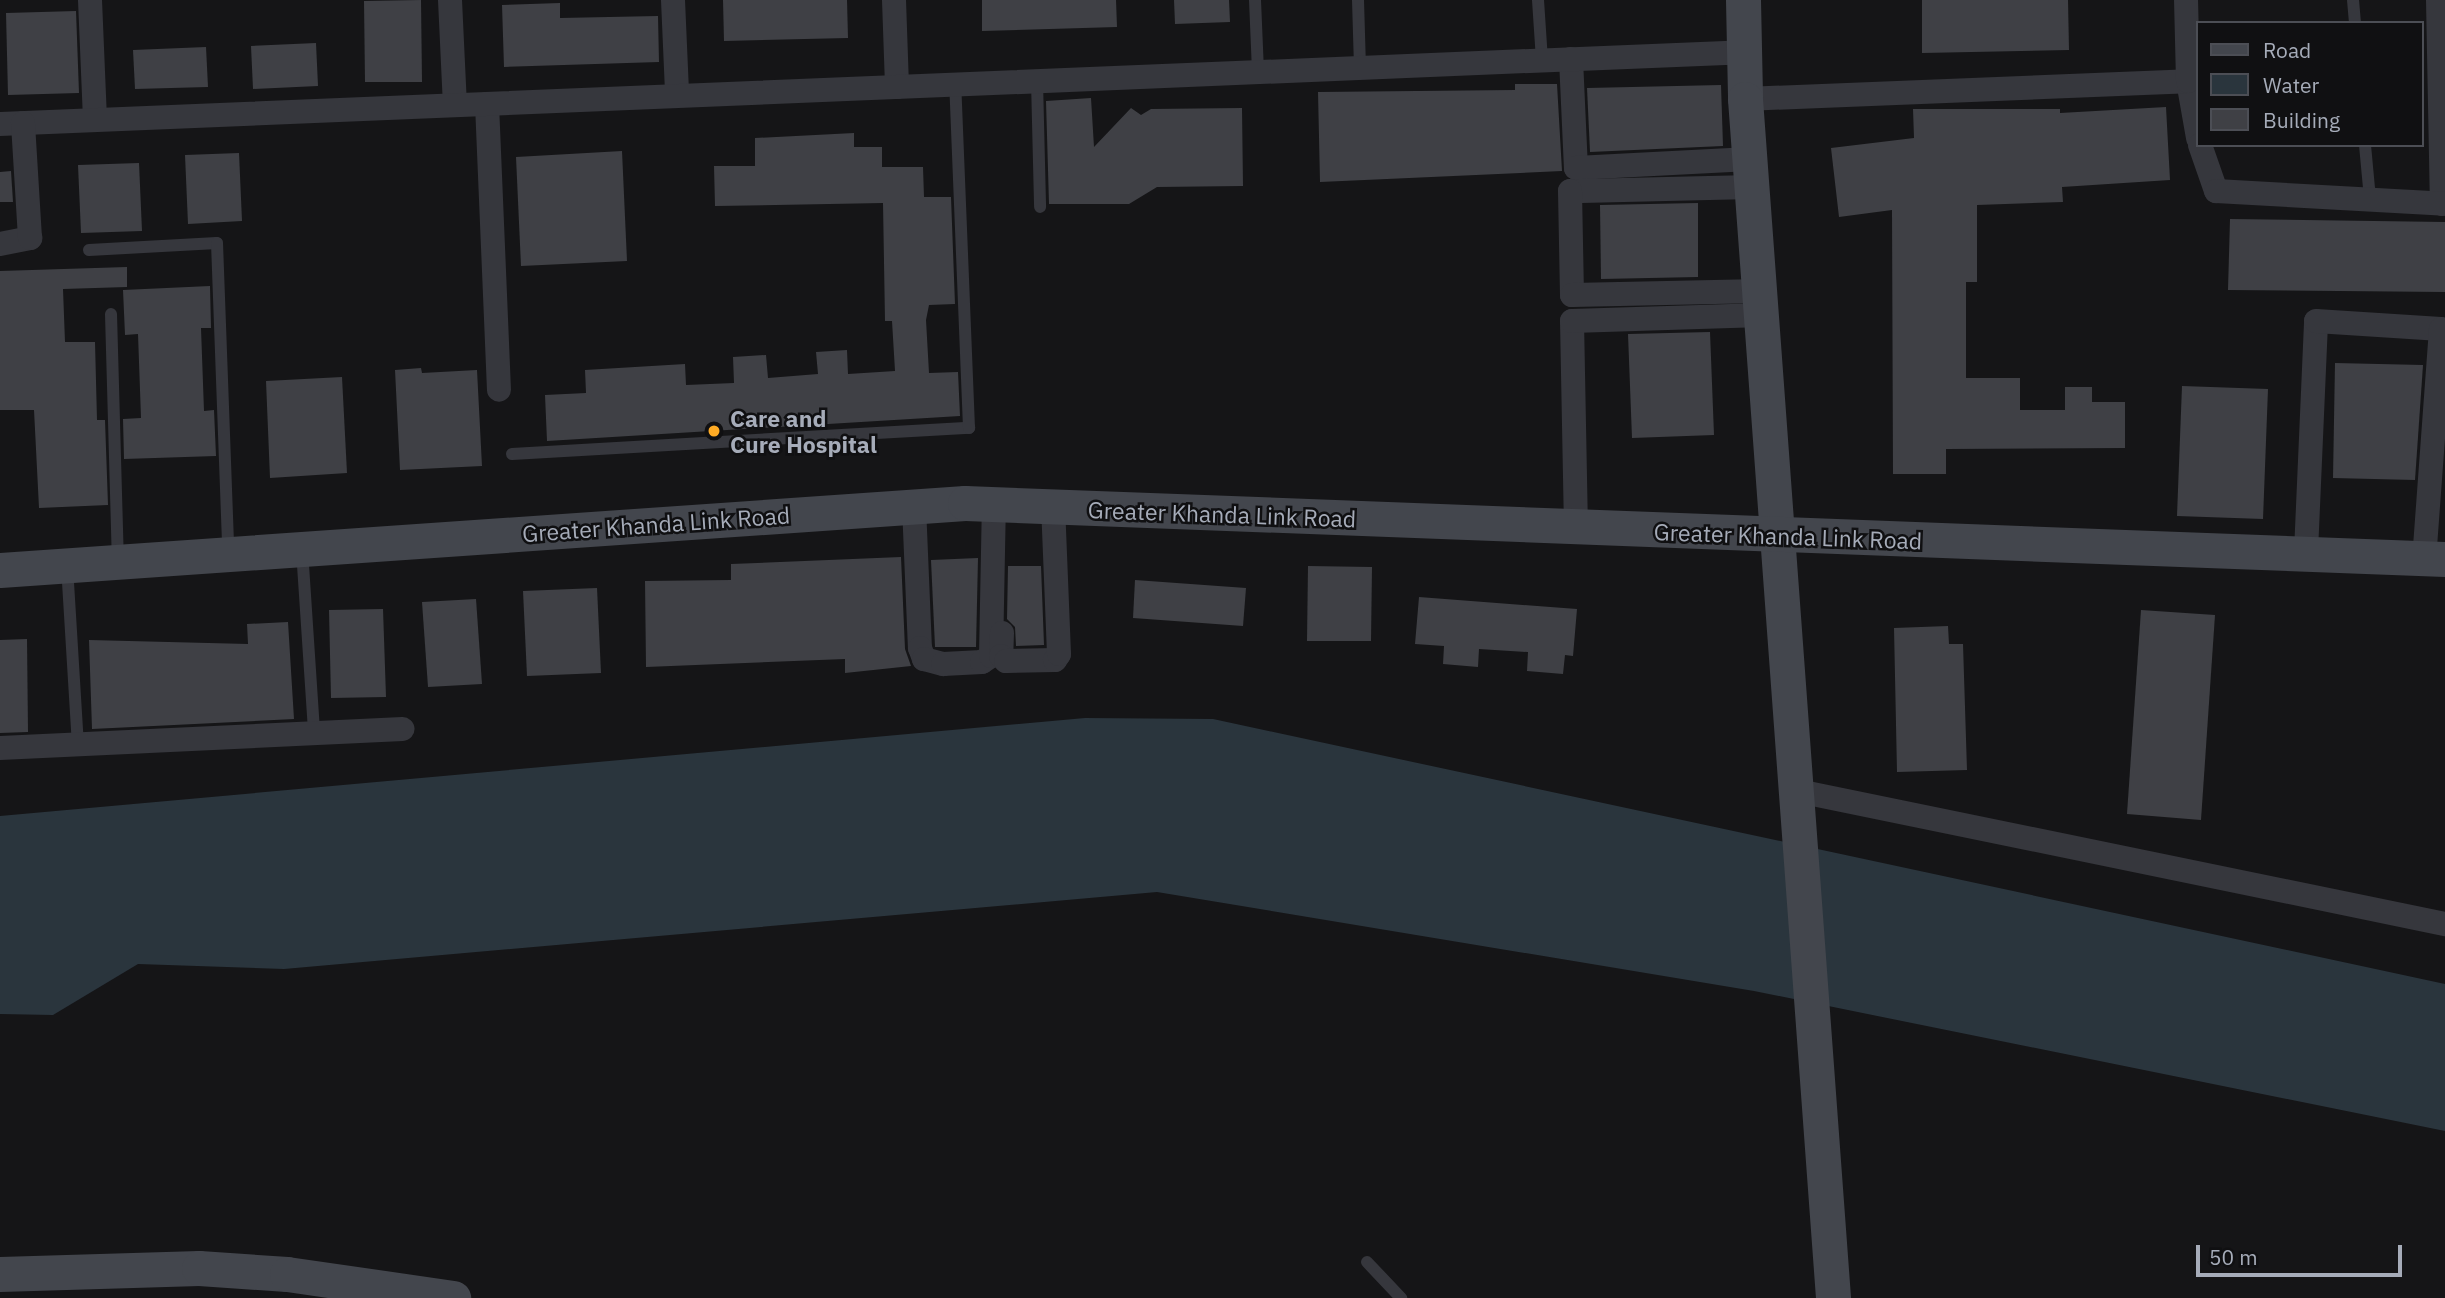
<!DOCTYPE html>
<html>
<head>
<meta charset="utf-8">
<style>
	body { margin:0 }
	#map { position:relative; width:2445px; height:1298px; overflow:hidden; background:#151517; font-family:"IBM Plex Sans",sans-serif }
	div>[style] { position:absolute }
	.water>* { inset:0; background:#2a353d }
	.building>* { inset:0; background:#3f4045 }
	.lane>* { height:12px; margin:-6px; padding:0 6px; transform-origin:6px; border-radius:6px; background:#36373d }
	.street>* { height:24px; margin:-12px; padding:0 12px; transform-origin:12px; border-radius:12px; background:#36373d }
	.secondary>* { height:35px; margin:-17.5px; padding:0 17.5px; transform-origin:17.5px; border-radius:17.5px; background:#43464d }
	.dots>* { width:19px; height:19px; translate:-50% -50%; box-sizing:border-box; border:4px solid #101012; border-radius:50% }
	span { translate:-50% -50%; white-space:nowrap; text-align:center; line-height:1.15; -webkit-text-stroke:5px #101012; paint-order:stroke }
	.poi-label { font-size:23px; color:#a6acb9; font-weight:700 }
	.left { translate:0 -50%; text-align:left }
	.street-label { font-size:23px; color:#a6acb9 }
	.legend { position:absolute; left:2196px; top:21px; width:228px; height:126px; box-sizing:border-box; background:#101012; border:2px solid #4c4e55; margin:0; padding:9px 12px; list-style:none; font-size:21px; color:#a6acb9 }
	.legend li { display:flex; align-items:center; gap:14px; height:35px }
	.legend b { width:35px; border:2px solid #4c4e55 }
	.scale { position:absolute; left:2196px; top:1245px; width:206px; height:32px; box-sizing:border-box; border:4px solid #a6acb9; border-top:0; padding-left:9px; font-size:21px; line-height:24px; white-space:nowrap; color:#a6acb9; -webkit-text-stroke:5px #101012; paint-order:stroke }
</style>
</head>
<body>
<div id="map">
	<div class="water">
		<div style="clip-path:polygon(1085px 718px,1213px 719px,2445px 984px,2445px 1131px,1754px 991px,1157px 892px,284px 969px,138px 964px,53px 1015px,0 1014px,0 816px)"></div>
	</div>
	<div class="building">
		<div style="clip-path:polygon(421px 0,422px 82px,365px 82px,364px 1px)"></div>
		<div style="clip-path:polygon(723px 0,847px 0,848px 38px,724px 41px)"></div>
		<div style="clip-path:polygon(982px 0,1116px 0,1117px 27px,982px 31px)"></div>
		<div style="clip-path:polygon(1174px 0,1229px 0,1230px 22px,1175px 24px)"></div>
		<div style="clip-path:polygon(1922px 0,2068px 0,2069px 50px,1922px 53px)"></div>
		<div style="clip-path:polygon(560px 3px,560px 18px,658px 16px,659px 62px,504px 67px,502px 5px)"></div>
		<div style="clip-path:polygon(76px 11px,79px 93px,8px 95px,6px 13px)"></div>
		<div style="clip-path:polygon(316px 43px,318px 86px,253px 89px,251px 46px)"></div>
		<div style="clip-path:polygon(206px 47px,208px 87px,135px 89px,133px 50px)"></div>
		<div style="clip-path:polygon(1515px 84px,1557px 84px,1562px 171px,1320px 182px,1318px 92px,1515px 90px)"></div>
		<div style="clip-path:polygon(1721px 85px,1723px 146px,1590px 152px,1587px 88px)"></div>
		<div style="clip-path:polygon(1091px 98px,1094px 147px,1131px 108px,1141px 115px,1151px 109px,1242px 108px,1243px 186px,1157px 187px,1129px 204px,1049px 204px,1046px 101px)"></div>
		<div style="clip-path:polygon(2166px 107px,2170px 180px,2062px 187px,2063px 202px,1977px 205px,1977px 282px,1966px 282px,1966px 378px,2020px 378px,2020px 410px,2065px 410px,2065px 387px,2092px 387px,2092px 402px,2125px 402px,2125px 448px,1946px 449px,1946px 474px,1893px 474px,1892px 210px,1839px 217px,1831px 148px,1914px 138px,1913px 109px,2060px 109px,2060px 113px)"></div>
		<div style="clip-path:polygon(854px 133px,854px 147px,882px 147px,882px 167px,923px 167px,924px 197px,951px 197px,955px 304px,929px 305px,926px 320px,929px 373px,958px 372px,960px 416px,547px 441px,545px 395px,586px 393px,585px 370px,685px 364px,686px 385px,734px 383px,733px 357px,766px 355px,768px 378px,818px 374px,816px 352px,847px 350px,848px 374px,895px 371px,892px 321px,885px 321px,883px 203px,715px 206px,714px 166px,755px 166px,755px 138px)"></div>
		<div style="clip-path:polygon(622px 151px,627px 261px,521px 266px,516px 157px)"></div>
		<div style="clip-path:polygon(239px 153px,242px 221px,188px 224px,185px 155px)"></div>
		<div style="clip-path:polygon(139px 163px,142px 231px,81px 233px,78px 165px)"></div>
		<div style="clip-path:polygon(11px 171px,13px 202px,0 202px,0 172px)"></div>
		<div style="clip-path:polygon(1698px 203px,1698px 277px,1601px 279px,1600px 205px)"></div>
		<div style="clip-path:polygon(2230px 219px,2445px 222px,2445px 292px,2228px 290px)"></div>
		<div style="clip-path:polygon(127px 267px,127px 287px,63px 289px,65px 342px,95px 342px,97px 420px,105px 420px,108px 505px,39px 508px,34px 410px,0 410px,0 271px)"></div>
		<div style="clip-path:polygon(210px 286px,211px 328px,201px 328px,204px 411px,214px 410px,216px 456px,124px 459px,123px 419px,141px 418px,138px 334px,125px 335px,123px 290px)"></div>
		<div style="clip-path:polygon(1710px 332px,1714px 435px,1632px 438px,1628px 334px)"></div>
		<div style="clip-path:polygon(2335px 363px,2423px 365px,2415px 480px,2333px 478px)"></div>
		<div style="clip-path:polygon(421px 368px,422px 373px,477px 370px,482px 466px,400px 470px,395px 370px)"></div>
		<div style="clip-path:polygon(342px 377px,347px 473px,270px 478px,266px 381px)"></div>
		<div style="clip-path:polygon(2182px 386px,2268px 389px,2263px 519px,2177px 516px)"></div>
		<div style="clip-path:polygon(901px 557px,905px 649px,911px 666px,845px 673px,845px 659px,646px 667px,645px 581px,731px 580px,731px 564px)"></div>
		<div style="clip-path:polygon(978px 558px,976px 647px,935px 647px,931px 560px)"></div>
		<div style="clip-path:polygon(1008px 566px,1041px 566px,1044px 645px,1016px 646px,1015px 627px,1007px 619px)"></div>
		<div style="clip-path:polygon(1308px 566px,1372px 567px,1371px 641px,1307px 641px)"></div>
		<div style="clip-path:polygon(1135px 580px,1246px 588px,1243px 626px,1133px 618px)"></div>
		<div style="clip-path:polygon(597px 588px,601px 673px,527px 676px,523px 591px)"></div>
		<div style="clip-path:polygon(1419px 597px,1577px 609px,1573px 656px,1565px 655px,1563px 674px,1527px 671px,1528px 652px,1479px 649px,1478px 667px,1443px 664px,1444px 646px,1415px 644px)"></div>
		<div style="clip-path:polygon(476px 599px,482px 684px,428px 687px,422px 602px)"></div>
		<div style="clip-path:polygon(383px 609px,386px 697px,331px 698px,329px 610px)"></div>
		<div style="clip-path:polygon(2141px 610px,2215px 615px,2201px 820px,2127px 814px)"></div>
		<div style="clip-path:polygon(288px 622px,294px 719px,92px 729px,89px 640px,248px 644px,247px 624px)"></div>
		<div style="clip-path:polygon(1948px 626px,1949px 644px,1963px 644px,1967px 770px,1897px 772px,1894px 628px)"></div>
		<div style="clip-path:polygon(27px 639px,28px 732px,0 733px,0 640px)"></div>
	</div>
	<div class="lane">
		<div style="left:1255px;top:0;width:72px;rotate:87.6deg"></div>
		<div style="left:1358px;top:0;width:68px;rotate:88.3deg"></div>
		<div style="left:1538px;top:0;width:60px;rotate:86.2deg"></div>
		<div style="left:2353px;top:0;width:23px;rotate:85deg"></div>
		<div style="left:1037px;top:81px;width:126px;rotate:88.6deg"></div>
		<div style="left:2365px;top:145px;width:54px;rotate:84.7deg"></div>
		<div style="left:89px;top:250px;width:128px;rotate:-3.1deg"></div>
		<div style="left:217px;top:243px;width:307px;rotate:87.9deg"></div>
		<div style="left:111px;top:314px;width:244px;rotate:88.4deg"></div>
		<div style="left:512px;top:454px;width:458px;rotate:-3.3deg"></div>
		<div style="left:969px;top:428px;width:344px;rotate:-92.3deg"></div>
		<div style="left:302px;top:550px;width:183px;rotate:86.2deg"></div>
		<div style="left:67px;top:566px;width:178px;rotate:86.5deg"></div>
		<div style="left:1367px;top:1262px;width:50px;rotate:46.6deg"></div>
	</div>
	<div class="street">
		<div style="left:90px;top:0;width:120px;rotate:87.6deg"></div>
		<div style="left:450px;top:0;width:105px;rotate:87.3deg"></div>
		<div style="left:673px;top:0;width:93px;rotate:87.5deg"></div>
		<div style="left:894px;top:0;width:87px;rotate:88deg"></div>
		<div style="left:2438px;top:0;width:204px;rotate:88.9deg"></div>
		<div style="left:1571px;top:59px;width:109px;rotate:87.4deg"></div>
		<div style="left:1576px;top:168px;width:174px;rotate:-3deg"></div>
		<div style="left:2188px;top:81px;width:58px;rotate:80deg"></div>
		<div style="left:1745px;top:99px;width:443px;rotate:-2.3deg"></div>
		<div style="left:2188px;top:81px;width:81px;rotate:-91.4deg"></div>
		<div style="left:487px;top:104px;width:286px;rotate:87.6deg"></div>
		<div style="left:0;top:124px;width:1745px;rotate:-2.36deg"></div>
		<div style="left:2200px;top:145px;width:49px;rotate:70.8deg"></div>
		<div style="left:2216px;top:191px;width:229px;rotate:3.2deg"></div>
		<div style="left:1752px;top:187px;width:182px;rotate:178.7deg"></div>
		<div style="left:1570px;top:191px;width:104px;rotate:88.9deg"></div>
		<div style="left:1572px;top:295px;width:189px;rotate:-1.2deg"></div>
		<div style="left:0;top:244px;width:31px;rotate:-11deg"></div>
		<div style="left:30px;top:238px;width:115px;rotate:-93.5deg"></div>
		<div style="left:914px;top:506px;width:142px;rotate:87.6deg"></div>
		<div style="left:920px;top:648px;width:12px;rotate:70deg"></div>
		<div style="left:924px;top:659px;width:20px;rotate:15deg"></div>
		<div style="left:943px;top:664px;width:39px;rotate:-3deg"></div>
		<div style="left:982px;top:662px;width:11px;rotate:-34deg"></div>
		<div style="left:991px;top:656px;width:152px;rotate:-88.9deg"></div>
		<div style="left:1576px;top:529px;width:208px;rotate:-91.1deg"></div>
		<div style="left:1572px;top:321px;width:191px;rotate:-1.8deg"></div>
		<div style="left:2306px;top:552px;width:231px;rotate:-87.5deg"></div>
		<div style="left:2316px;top:321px;width:125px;rotate:3.7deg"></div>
		<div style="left:2441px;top:329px;width:230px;rotate:94.2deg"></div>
		<div style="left:1002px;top:633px;width:23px;rotate:92deg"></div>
		<div style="left:1001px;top:656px;width:7px;rotate:45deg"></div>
		<div style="left:1006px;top:661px;width:49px;rotate:-1.2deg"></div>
		<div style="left:1055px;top:660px;width:7px;rotate:-56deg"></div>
		<div style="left:1059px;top:654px;width:148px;rotate:-92.3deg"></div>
		<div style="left:0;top:748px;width:403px;rotate:-2.7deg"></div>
		<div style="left:1798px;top:791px;width:661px;rotate:11.62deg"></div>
	</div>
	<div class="secondary">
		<div style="left:1743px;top:0;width:99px;rotate:88.8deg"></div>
		<div style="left:1745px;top:99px;width:1202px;rotate:85.8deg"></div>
		<div style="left:0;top:570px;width:967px;rotate:-3.97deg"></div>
		<div style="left:965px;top:503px;width:1481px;rotate:2.17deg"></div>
		<div style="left:0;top:1274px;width:199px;rotate:-1.7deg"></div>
		<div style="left:199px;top:1268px;width:88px;rotate:3.9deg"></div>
		<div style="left:287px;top:1274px;width:168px;rotate:8.2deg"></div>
	</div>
	<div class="dots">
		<div style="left:714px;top:431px;background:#ffab25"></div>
	</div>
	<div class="poi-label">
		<span class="left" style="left:730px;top:431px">Care and<br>Cure Hospital</span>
	</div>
	<div class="street-label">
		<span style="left:1222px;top:514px;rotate:2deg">Greater Khanda Link Road</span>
		<span style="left:656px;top:524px;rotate:-4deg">Greater Khanda Link Road</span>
		<span style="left:1788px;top:536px;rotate:2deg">Greater Khanda Link Road</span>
	</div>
	<ul class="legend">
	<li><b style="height:9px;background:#43464d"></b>Road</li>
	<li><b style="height:19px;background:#2a353d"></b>Water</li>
	<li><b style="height:19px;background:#3f4045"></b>Building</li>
	</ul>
	<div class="scale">50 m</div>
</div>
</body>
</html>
